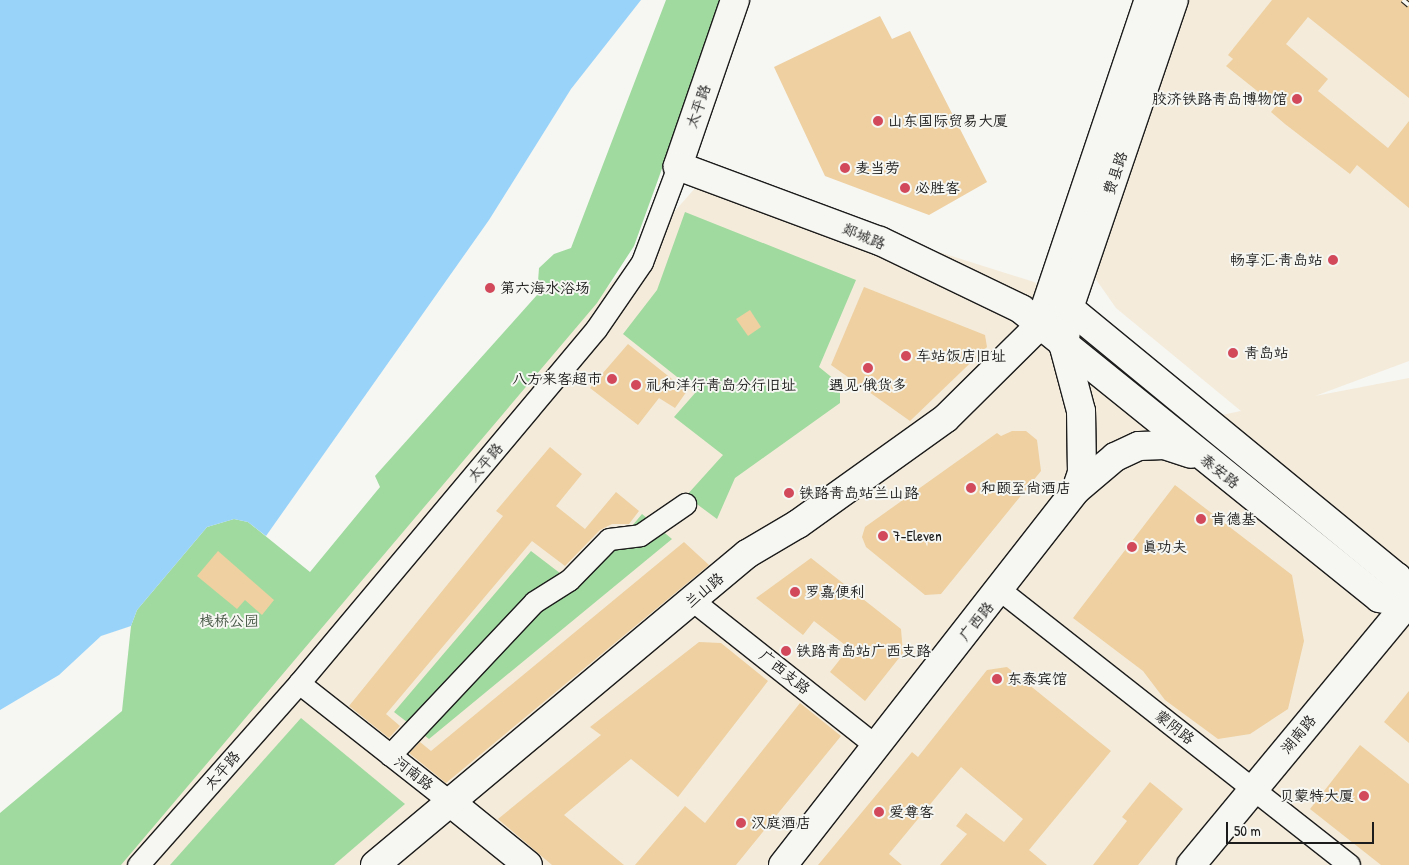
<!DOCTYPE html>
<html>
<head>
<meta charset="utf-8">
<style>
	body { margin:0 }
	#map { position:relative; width:1409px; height:865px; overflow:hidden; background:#f6f6f2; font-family:"Patrick Hand","LXGW WenKai TC",sans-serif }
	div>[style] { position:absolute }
	.built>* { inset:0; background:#f4ebda }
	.green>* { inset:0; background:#a0da9f }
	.water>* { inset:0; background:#99d3f9 }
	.building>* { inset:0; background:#eed0a1 }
	.roads { filter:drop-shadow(1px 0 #1c1c1c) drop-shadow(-1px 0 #1c1c1c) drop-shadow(0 1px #1c1c1c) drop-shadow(0 -1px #1c1c1c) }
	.street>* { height:21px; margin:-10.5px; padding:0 10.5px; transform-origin:10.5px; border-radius:10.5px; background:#f6f6f2 }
	.secondary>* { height:28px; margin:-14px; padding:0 14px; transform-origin:14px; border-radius:14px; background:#f6f6f2 }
	.rail>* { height:5.5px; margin-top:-2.75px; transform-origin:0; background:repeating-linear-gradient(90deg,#f6f6f2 0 11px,#1c1c1c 0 22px); box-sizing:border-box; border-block:1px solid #1c1c1c }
	.dots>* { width:14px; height:14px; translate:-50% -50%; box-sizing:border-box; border:2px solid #f6f6f2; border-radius:50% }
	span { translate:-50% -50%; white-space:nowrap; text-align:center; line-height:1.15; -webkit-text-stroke:4px #f6f6f2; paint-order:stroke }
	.poi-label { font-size:15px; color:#1c1c1c }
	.right { translate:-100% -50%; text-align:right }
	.left { translate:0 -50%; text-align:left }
	.street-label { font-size:15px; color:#1c1c1c }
	.park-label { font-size:15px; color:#445543 }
	.scale { position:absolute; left:1226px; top:822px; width:148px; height:22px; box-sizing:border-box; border:2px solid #1c1c1c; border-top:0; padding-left:6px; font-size:15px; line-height:18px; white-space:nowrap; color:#1c1c1c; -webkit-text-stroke:4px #f6f6f2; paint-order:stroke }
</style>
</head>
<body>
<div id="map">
	<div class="built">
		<div style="clip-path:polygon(1189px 0,1409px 0,1409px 361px,1315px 396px,1409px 378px,1409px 865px,85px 865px,250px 693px,704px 178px,1034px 282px,1212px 417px,1241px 411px,1116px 308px,1095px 278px)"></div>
	</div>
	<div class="green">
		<div style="clip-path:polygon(666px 0,723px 0,634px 246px,597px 303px,121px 865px,0 865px,0 813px,122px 711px,131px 626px,137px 610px,207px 527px,234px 519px,248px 522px,310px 572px,380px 487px,375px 476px,537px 295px,539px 268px,554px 254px,571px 248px)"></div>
		<div style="clip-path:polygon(685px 212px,856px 280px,819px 367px,840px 384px,840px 403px,735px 478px,717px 519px,686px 496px,723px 455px,674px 417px,696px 392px,623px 334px,657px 290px)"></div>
		<div style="clip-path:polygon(642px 514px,672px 539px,429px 739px,394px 712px,531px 551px,569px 580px,622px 538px)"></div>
		<div style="clip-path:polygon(301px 718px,405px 804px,334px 865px,170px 865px)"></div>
	</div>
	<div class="water">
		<div style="clip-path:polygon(0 0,641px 0,571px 89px,489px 220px,266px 536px,248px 522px,234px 519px,207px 527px,137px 610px,131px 626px,101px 636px,59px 675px,0 710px)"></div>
	</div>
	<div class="building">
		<div style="clip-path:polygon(1272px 0,1409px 0,1409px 98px,1308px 17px,1286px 44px,1328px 79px,1318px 91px,1388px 148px,1409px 121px,1409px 208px,1357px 165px,1350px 174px,1285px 124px,1271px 112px,1276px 106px,1226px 66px,1233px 59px,1228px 55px)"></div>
		<div style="clip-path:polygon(880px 16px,892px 39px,910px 31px,987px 182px,929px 215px,825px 176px,774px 67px)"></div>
		<div style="clip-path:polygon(864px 287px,985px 335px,987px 347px,910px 421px,831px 365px)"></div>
		<div style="clip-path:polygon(750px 310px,761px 327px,748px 336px,736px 319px)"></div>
		<div style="clip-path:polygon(628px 344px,687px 391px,675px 408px,659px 398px,638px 425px,590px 388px)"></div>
		<div style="clip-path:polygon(1012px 431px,1026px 431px,1037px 440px,1041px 471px,941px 594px,925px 595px,866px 547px,862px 537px,865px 527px,997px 433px,1001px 436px)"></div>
		<div style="clip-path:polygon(550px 447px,582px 474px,556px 506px,585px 529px,616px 492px,639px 511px,629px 524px,612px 524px,600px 530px,565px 566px,532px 541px,386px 714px,400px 726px,389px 738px,349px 706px,503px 516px,496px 511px)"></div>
		<div style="clip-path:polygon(1175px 485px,1292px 575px,1304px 641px,1288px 709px,1250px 734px,1218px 739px,1165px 700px,1143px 671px,1073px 618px)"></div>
		<div style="clip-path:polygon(684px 542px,709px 565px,446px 783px,409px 753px,420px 742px,431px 751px)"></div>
		<div style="clip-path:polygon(218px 551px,274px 600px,262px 615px,245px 600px,237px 609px,197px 576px)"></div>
		<div style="clip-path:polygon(811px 558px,901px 629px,903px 653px,865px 701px,830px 672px,849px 648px,814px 621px,803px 635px,756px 598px)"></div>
		<div style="clip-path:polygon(699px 642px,721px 643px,768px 681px,678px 797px,631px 759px,564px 815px,624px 865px,552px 865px,498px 819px,601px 735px,590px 727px)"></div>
		<div style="clip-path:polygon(1007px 667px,1111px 751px,1029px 850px,1047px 865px,940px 865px,967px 834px,956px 826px,966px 813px,1004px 842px,1023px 819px,961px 767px,889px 854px,902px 865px,818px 865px,912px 752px,918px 757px,987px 670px)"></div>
		<div style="clip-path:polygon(1409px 691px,1409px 743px,1384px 722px)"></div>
		<div style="clip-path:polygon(800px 703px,841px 736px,736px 865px,635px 865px,685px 806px,705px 823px)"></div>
		<div style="clip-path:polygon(1360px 745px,1409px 784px,1409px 865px,1381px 865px,1310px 809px)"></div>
		<div style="clip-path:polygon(1150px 782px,1183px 809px,1138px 865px,1093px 865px,1127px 821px,1122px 817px)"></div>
	</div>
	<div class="roads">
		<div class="street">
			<div style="left:1000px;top:590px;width:444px;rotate:38.2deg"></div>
			<div style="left:692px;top:600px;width:235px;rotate:38.4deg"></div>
			<div style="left:299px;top:683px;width:192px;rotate:38.2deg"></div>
			<div style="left:390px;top:755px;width:210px;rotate:-46.7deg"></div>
			<div style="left:534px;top:602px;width:41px;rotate:-32.2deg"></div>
			<div style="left:569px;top:580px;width:57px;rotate:-45.7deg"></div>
			<div style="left:609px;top:539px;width:31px;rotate:-7deg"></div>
			<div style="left:640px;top:535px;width:55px;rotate:-34.6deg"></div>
			<div style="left:138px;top:865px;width:243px;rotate:-48.5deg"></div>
			<div style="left:299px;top:683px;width:462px;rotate:-50deg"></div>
			<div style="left:596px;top:329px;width:81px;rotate:-55.5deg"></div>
			<div style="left:642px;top:262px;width:103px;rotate:-69.4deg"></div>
		</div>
		<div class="secondary">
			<div style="left:735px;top:0;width:176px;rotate:109deg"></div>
			<div style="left:678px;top:166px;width:215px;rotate:20.4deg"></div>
			<div style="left:880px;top:241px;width:157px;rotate:25.7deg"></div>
			<div style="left:1021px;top:309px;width:460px;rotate:38.9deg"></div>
			<div style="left:1379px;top:598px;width:31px;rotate:11deg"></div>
			<div style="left:1069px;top:308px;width:424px;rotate:39.4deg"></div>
			<div style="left:1397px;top:577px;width:29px;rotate:72deg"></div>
			<div style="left:1039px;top:326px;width:344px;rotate:-71.4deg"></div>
			<div style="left:1076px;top:490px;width:51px;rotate:-40.2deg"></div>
			<div style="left:1115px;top:457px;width:26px;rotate:-25deg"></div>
			<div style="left:1139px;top:446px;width:25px;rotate:-2deg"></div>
			<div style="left:1164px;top:445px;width:28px;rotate:18deg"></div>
			<div style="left:450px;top:802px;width:100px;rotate:38.9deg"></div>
			<div style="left:375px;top:865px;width:485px;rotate:-39.9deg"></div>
			<div style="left:747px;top:554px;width:59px;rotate:-30.5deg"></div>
			<div style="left:798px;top:524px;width:182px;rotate:-35.6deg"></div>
			<div style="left:946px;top:418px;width:131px;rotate:-44.7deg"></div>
			<div style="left:1039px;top:326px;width:18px;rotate:-29deg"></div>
			<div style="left:783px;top:865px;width:476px;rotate:-52deg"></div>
			<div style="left:1076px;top:490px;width:18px;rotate:-71deg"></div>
			<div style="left:1082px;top:473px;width:62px;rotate:-90.9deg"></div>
			<div style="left:1081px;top:411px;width:66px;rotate:-104.9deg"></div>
			<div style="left:1064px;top:347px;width:39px;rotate:-83deg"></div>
			<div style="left:1069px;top:308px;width:325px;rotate:-71.2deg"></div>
			<div style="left:1191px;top:865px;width:337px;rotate:-50.4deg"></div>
		</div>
	</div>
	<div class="rail">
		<div style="left:1403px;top:0;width:8px;rotate:40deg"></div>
	</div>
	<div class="dots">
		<div style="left:1297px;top:99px;background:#d1495b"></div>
		<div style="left:878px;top:121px;background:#d1495b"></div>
		<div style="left:845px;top:168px;background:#d1495b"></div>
		<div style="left:905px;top:188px;background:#d1495b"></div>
		<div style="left:1333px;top:260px;background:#d1495b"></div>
		<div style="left:490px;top:288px;background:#d1495b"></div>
		<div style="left:1233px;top:353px;background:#d1495b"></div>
		<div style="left:906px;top:356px;background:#d1495b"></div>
		<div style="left:868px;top:368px;background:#d1495b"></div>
		<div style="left:612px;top:379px;background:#d1495b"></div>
		<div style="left:636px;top:385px;background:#d1495b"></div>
		<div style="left:971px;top:488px;background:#d1495b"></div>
		<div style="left:789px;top:493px;background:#d1495b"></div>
		<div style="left:1201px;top:519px;background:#d1495b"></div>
		<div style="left:883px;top:536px;background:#d1495b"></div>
		<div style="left:1132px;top:547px;background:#d1495b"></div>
		<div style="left:795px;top:592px;background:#d1495b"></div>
		<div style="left:786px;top:651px;background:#d1495b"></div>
		<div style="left:997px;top:679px;background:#d1495b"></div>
		<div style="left:1364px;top:796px;background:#d1495b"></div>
		<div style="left:879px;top:812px;background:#d1495b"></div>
		<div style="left:741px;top:823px;background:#d1495b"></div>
	</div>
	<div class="poi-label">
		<span class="right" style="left:1287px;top:99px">胶济铁路青岛博物馆</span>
		<span class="left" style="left:888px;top:121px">山东国际贸易大厦</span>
		<span class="left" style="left:855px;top:168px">麦当劳</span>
		<span class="left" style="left:915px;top:188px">必胜客</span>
		<span class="right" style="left:1323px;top:260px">畅享汇·青岛站</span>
		<span class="left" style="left:500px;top:288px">第六海水浴场</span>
		<span class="left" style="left:1244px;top:353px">青岛站</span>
		<span class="left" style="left:916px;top:356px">车站饭店旧址</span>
		<span class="right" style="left:602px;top:379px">八方来客超市</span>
		<span class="left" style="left:646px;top:385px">礼和洋行青岛分行旧址</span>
		<span style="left:868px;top:385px">遇见·俄货多</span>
		<span class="left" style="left:981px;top:488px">和颐至尚酒店</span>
		<span class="left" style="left:799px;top:493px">铁路青岛站兰山路</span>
		<span class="left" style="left:1211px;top:519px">肯德基</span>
		<span class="left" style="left:893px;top:536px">7-Eleven</span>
		<span class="left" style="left:1142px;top:547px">真功夫</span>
		<span class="left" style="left:805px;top:592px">罗嘉便利</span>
		<span class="left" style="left:796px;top:651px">铁路青岛站广西支路</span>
		<span class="left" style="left:1007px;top:679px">东泰宾馆</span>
		<span class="right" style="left:1354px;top:796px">贝蒙特大厦</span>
		<span class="left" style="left:889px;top:812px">爱尊客</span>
		<span class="left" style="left:751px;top:823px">汉庭酒店</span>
	</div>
	<div class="street-label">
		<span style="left:698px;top:106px;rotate:-71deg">太平路</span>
		<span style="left:1115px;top:173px;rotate:-71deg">费县路</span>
		<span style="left:864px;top:236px;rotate:22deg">郯城路</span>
		<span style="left:485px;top:462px;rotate:-50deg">太平路</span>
		<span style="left:1220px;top:471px;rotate:38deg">泰安路</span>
		<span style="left:704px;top:590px;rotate:-40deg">兰山路</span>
		<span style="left:976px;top:621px;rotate:-51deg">广西路</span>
		<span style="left:785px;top:672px;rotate:39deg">广西支路</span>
		<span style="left:1175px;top:727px;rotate:38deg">蒙阴路</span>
		<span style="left:1298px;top:734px;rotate:-50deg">湖南路</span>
		<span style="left:222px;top:770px;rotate:-49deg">太平路</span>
		<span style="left:414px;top:773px;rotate:38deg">河南路</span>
	</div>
	<div class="park-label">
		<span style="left:229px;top:621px">栈桥公园</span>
	</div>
	<div class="scale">50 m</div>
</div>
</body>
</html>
